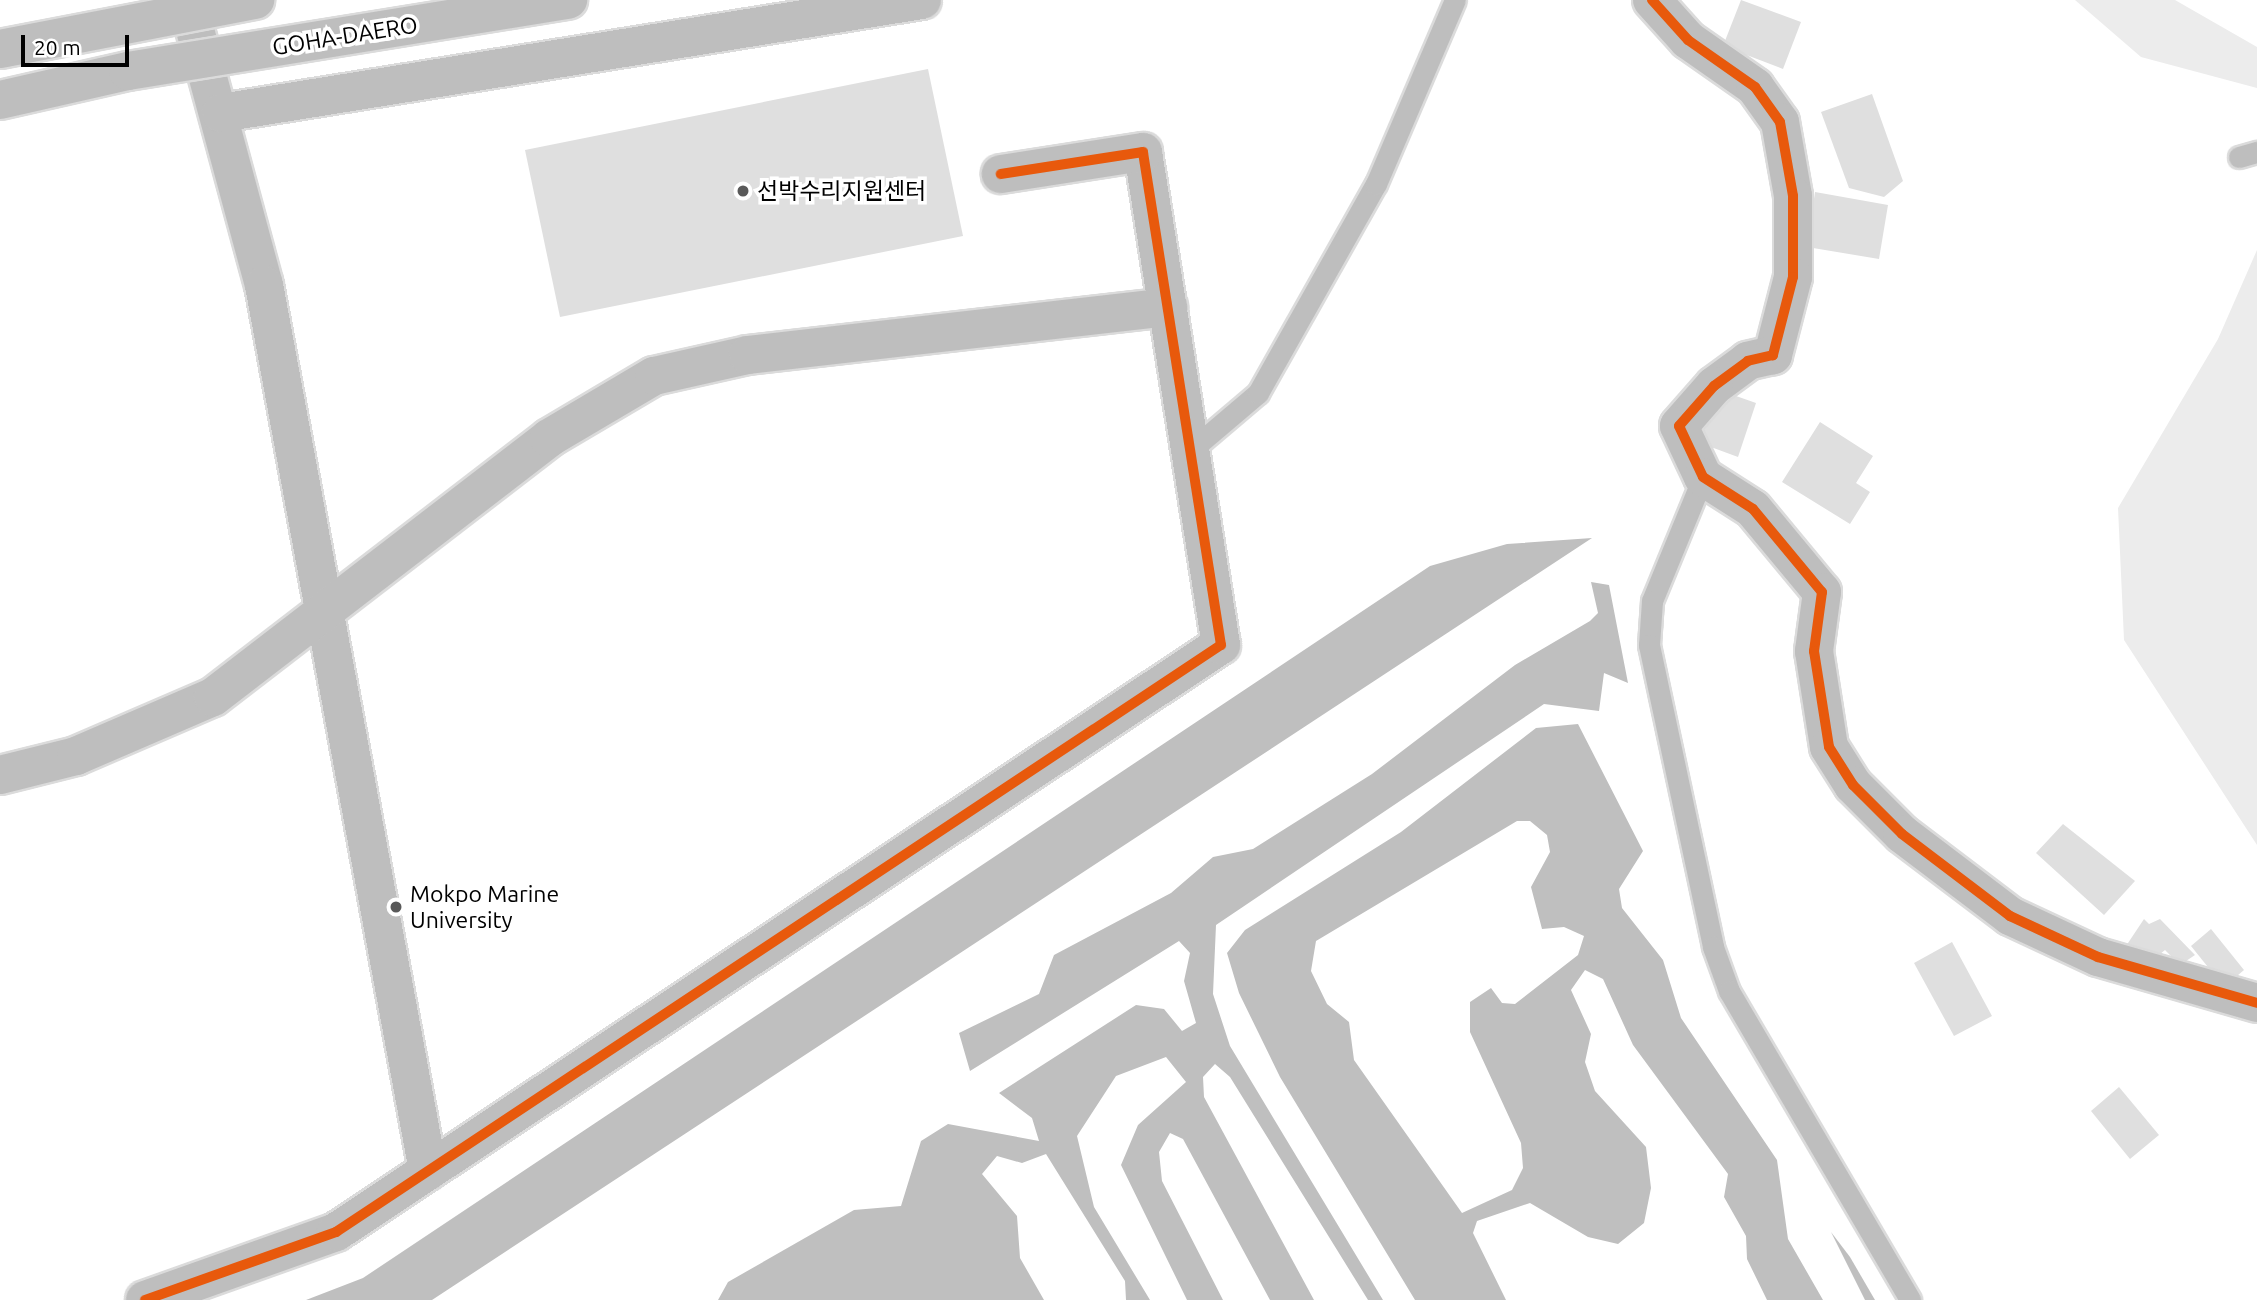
<!DOCTYPE html>
<html>
<head>
<meta charset="utf-8">
<style>
	body { margin:0 }
	#map { position:relative; width:2257px; height:1300px; overflow:hidden; background:#fff; font-family:Ubuntu,"Noto Sans KR",sans-serif }
	div>[style] { position:absolute }
	.green>* { inset:0; background:#ececec }
	.water>* { inset:0; background:#bfbfbf }
	.building>* { inset:0; background:#dfdfdf }
	.roads { filter:drop-shadow(2px 0 #dbdbdb) drop-shadow(-2px 0 #dbdbdb) drop-shadow(0 2px #dbdbdb) drop-shadow(0 -2px #dbdbdb) }
	.lane>* { height:21px; margin:-10.5px; padding:0 10.5px; transform-origin:10.5px; border-radius:10.5px; background:#bebebe }
	.street>* { height:38px; margin:-19px; padding:0 19px; transform-origin:19px; border-radius:19px; background:#bebebe }
	.primary>* { height:38px; margin:-19px; padding:0 19px; transform-origin:19px; border-radius:19px; background:#bebebe }
	.bridges { filter:drop-shadow(2px 0 #dbdbdb) drop-shadow(-2px 0 #dbdbdb) drop-shadow(0 2px #dbdbdb) drop-shadow(0 -2px #dbdbdb) }
	.primary-bridge>* { height:38px; margin:-19px; padding:0 19px; transform-origin:19px; border-radius:19px; background:#bebebe }
	.cycleway>* { height:10px; margin:-5px; padding:0 5px; transform-origin:5px; border-radius:5px; background:#e8590c }
	.dots>* { width:19px; height:19px; translate:-50% -50%; box-sizing:border-box; border:4px solid #fff; border-radius:50% }
	span { translate:-50% -50%; white-space:nowrap; text-align:center; line-height:1.15; -webkit-text-stroke:7px #fff; paint-order:stroke }
	.street-label { font-size:23px; color:#000 }
	.poi-label { font-size:23px; color:#000 }
	.left { translate:0 -50%; text-align:left }
	.scale { position:absolute; left:21px; top:35px; width:108px; height:32px; box-sizing:border-box; border:4px solid #000; border-top:0; padding-left:9px; font-size:21px; line-height:24px; white-space:nowrap; color:#000; -webkit-text-stroke:5px #fff; paint-order:stroke }
</style>
</head>
<body>
<div id="map">
	<div class="green">
		<div style="clip-path:polygon(2075px 0,2175px 0,2257px 47px,2257px 88px,2141px 57px)"></div>
		<div style="clip-path:polygon(2257px 250px,2257px 845px,2124px 640px,2118px 508px,2218px 339px)"></div>
	</div>
	<div class="water">
		<div style="clip-path:polygon(1592px 538px,432px 1300px,306px 1300px,363px 1278px,1430px 566px,1507px 544px)"></div>
		<div style="clip-path:polygon(1591px 582px,1609px 585px,1628px 683px,1604px 673px,1599px 711px,1544px 704px,1216px 925px,1213px 994px,1230px 1046px,1383px 1300px,1368px 1300px,1230px 1077px,1215px 1064px,1203px 1077px,1204px 1097px,1314px 1300px,1270px 1300px,1183px 1139px,1170px 1133px,1159px 1152px,1162px 1181px,1223px 1300px,1187px 1300px,1121px 1165px,1138px 1125px,1186px 1082px,1166px 1057px,1116px 1076px,1077px 1136px,1094px 1207px,1150px 1300px,1126px 1300px,1125px 1281px,1046px 1154px,1022px 1163px,997px 1156px,982px 1174px,1017px 1216px,1020px 1258px,1044px 1300px,718px 1300px,728px 1282px,854px 1210px,901px 1206px,921px 1141px,948px 1124px,1039px 1141px,1032px 1118px,999px 1093px,1136px 1005px,1164px 1009px,1182px 1031px,1196px 1023px,1184px 981px,1190px 953px,1179px 941px,970px 1071px,959px 1033px,1039px 994px,1054px 955px,1171px 893px,1213px 857px,1253px 849px,1372px 774px,1515px 665px,1590px 621px,1598px 613px)"></div>
		<div style="clip-path:polygon(evenodd,1578px 724px,1643px 851px,1619px 889px,1622px 908px,1663px 960px,1681px 1018px,1777px 1160px,1788px 1239px,1823px 1300px,1767px 1300px,1747px 1259px,1746px 1236px,1724px 1197px,1728px 1174px,1633px 1045px,1603px 979px,1585px 970px,1571px 990px,1591px 1034px,1585px 1062px,1595px 1091px,1646px 1147px,1651px 1188px,1644px 1223px,1618px 1244px,1588px 1237px,1530px 1203px,1477px 1221px,1473px 1233px,1506px 1300px,1415px 1300px,1280px 1077px,1239px 993px,1227px 953px,1245px 930px,1401px 832px,1536px 728px,1578px 724px,1517px 821px,1530px 821px,1547px 835px,1550px 852px,1531px 887px,1542px 929px,1564px 927px,1584px 936px,1578px 955px,1515px 1004px,1502px 1003px,1491px 988px,1470px 1002px,1470px 1032px,1521px 1143px,1523px 1168px,1512px 1190px,1462px 1213px,1354px 1060px,1349px 1022px,1327px 1004px,1311px 971px,1316px 941px,1517px 821px)"></div>
		<div style="clip-path:polygon(1831px 1232px,1850px 1257px,1875px 1300px,1865px 1300px)"></div>
	</div>
	<div class="building">
		<div style="clip-path:polygon(1741px 0,1801px 22px,1783px 69px,1723px 46px)"></div>
		<div style="clip-path:polygon(928px 69px,963px 236px,560px 317px,525px 150px)"></div>
		<div style="clip-path:polygon(1872px 94px,1903px 181px,1884px 197px,1849px 188px,1821px 112px)"></div>
		<div style="clip-path:polygon(1815px 192px,1888px 205px,1879px 259px,1807px 247px)"></div>
		<div style="clip-path:polygon(1719px 390px,1756px 403px,1738px 457px,1700px 443px)"></div>
		<div style="clip-path:polygon(1820px 422px,1873px 456px,1856px 483px,1870px 492px,1850px 524px,1782px 482px)"></div>
		<div style="clip-path:polygon(2063px 824px,2135px 881px,2104px 915px,2036px 853px)"></div>
		<div style="clip-path:polygon(2144px 919px,2149px 924px,2160px 919px,2195px 955px,2180px 965px,2165px 950px,2154px 959px,2126px 946px)"></div>
		<div style="clip-path:polygon(2211px 929px,2244px 970px,2224px 987px,2191px 946px)"></div>
		<div style="clip-path:polygon(1952px 942px,1992px 1016px,1954px 1036px,1914px 963px)"></div>
		<div style="clip-path:polygon(2119px 1087px,2159px 1135px,2130px 1159px,2091px 1111px)"></div>
	</div>
	<div class="roads">
		<div class="lane">
			<div style="left:2239px;top:157px;width:19px;rotate:-16deg"></div>
			<div style="left:1191px;top:450px;width:88px;rotate:-40.4deg"></div>
			<div style="left:1258px;top:393px;width:240px;rotate:-60.6deg"></div>
			<div style="left:1376px;top:184px;width:200px;rotate:-66.8deg"></div>
			<div style="left:1703px;top:477px;width:134px;rotate:112.4deg"></div>
			<div style="left:1652px;top:601px;width:44px;rotate:93.9deg"></div>
			<div style="left:1649px;top:645px;width:309px;rotate:78deg"></div>
			<div style="left:1713px;top:947px;width:47px;rotate:70deg"></div>
			<div style="left:1729px;top:991px;width:358px;rotate:59.6deg"></div>
		</div>
		<div class="street">
			<div style="left:187px;top:0;width:295px;rotate:74.9deg"></div>
			<div style="left:264px;top:285px;width:901px;rotate:79.51deg"></div>
			<div style="left:1652px;top:0;width:54px;rotate:48deg"></div>
			<div style="left:1688px;top:40px;width:82px;rotate:35deg"></div>
			<div style="left:1755px;top:87px;width:43px;rotate:54.5deg"></div>
			<div style="left:1780px;top:122px;width:75px;rotate:80deg"></div>
			<div style="left:1793px;top:196px;width:81px;rotate:90deg"></div>
			<div style="left:1793px;top:277px;width:81px;rotate:104.4deg"></div>
			<div style="left:1773px;top:355px;width:26px;rotate:167deg"></div>
			<div style="left:1748px;top:361px;width:42px;rotate:143.7deg"></div>
			<div style="left:1714px;top:386px;width:53px;rotate:131.2deg"></div>
			<div style="left:1679px;top:426px;width:56px;rotate:64.8deg"></div>
			<div style="left:1703px;top:477px;width:59px;rotate:32.6deg"></div>
			<div style="left:1753px;top:509px;width:108px;rotate:50.3deg"></div>
			<div style="left:1822px;top:592px;width:60px;rotate:97.7deg"></div>
			<div style="left:1814px;top:651px;width:97px;rotate:81.1deg"></div>
			<div style="left:1829px;top:747px;width:45px;rotate:57.7deg"></div>
			<div style="left:1853px;top:785px;width:69px;rotate:45deg"></div>
			<div style="left:1902px;top:834px;width:136px;rotate:37.2deg"></div>
			<div style="left:2010px;top:916px;width:97px;rotate:25deg"></div>
			<div style="left:2098px;top:957px;width:166px;rotate:16.1deg"></div>
			<div style="left:0;top:775px;width:78px;rotate:-14deg"></div>
			<div style="left:76px;top:756px;width:149px;rotate:-23.3deg"></div>
			<div style="left:213px;top:697px;width:424px;rotate:-37.6deg"></div>
			<div style="left:549px;top:438px;width:122px;rotate:-30.6deg"></div>
			<div style="left:654px;top:376px;width:96px;rotate:-12.6deg"></div>
			<div style="left:748px;top:355px;width:423px;rotate:-6.5deg"></div>
			<div style="left:145px;top:1300px;width:203px;rotate:-19.6deg"></div>
			<div style="left:336px;top:1232px;width:1062px;rotate:-33.56deg"></div>
			<div style="left:1221px;top:645px;width:499px;rotate:-99deg"></div>
			<div style="left:1143px;top:152px;width:144px;rotate:171.2deg"></div>
		</div>
		<div class="primary">
			<div style="left:221px;top:113px;width:710px;rotate:-9.16deg"></div>
		</div>
	</div>
	<div class="bridges">
		<div class="primary-bridge">
			<div style="left:0;top:49px;width:260px;rotate:-10.9deg"></div>
			<div style="left:0;top:100px;width:131px;rotate:-12.8deg"></div>
			<div style="left:128px;top:71px;width:446px;rotate:-9.2deg"></div>
		</div>
	</div>
	<div class="cycleway">
		<div style="left:1652px;top:0;width:54px;rotate:48deg"></div>
		<div style="left:1688px;top:40px;width:82px;rotate:35deg"></div>
		<div style="left:1755px;top:87px;width:43px;rotate:54.5deg"></div>
		<div style="left:1780px;top:122px;width:75px;rotate:80deg"></div>
		<div style="left:1793px;top:196px;width:81px;rotate:90deg"></div>
		<div style="left:1793px;top:277px;width:81px;rotate:104.4deg"></div>
		<div style="left:1773px;top:355px;width:26px;rotate:167deg"></div>
		<div style="left:1748px;top:361px;width:42px;rotate:143.7deg"></div>
		<div style="left:1714px;top:386px;width:53px;rotate:131.2deg"></div>
		<div style="left:1679px;top:426px;width:56px;rotate:64.8deg"></div>
		<div style="left:1703px;top:477px;width:59px;rotate:32.6deg"></div>
		<div style="left:1753px;top:509px;width:108px;rotate:50.3deg"></div>
		<div style="left:1822px;top:592px;width:60px;rotate:97.7deg"></div>
		<div style="left:1814px;top:651px;width:97px;rotate:81.1deg"></div>
		<div style="left:1829px;top:747px;width:45px;rotate:57.7deg"></div>
		<div style="left:1853px;top:785px;width:69px;rotate:45deg"></div>
		<div style="left:1902px;top:834px;width:136px;rotate:37.2deg"></div>
		<div style="left:2010px;top:916px;width:97px;rotate:25deg"></div>
		<div style="left:2098px;top:957px;width:166px;rotate:16.1deg"></div>
		<div style="left:145px;top:1300px;width:203px;rotate:-19.6deg"></div>
		<div style="left:336px;top:1232px;width:1062px;rotate:-33.56deg"></div>
		<div style="left:1221px;top:645px;width:499px;rotate:-99deg"></div>
		<div style="left:1143px;top:152px;width:144px;rotate:171.2deg"></div>
	</div>
	<div class="dots">
		<div style="left:743px;top:191px;background:#595959"></div>
		<div style="left:396px;top:907px;background:#595959"></div>
	</div>
	<div class="street-label">
		<span style="left:345px;top:36px;rotate:-9deg">GOHA-DAERO</span>
	</div>
	<div class="poi-label">
		<span class="left" style="left:757px;top:191px">선박수리지원센터</span>
		<span class="left" style="left:410px;top:907px">Mokpo Marine<br>University</span>
	</div>
	<div class="scale">20 m</div>
</div>
</body>
</html>
